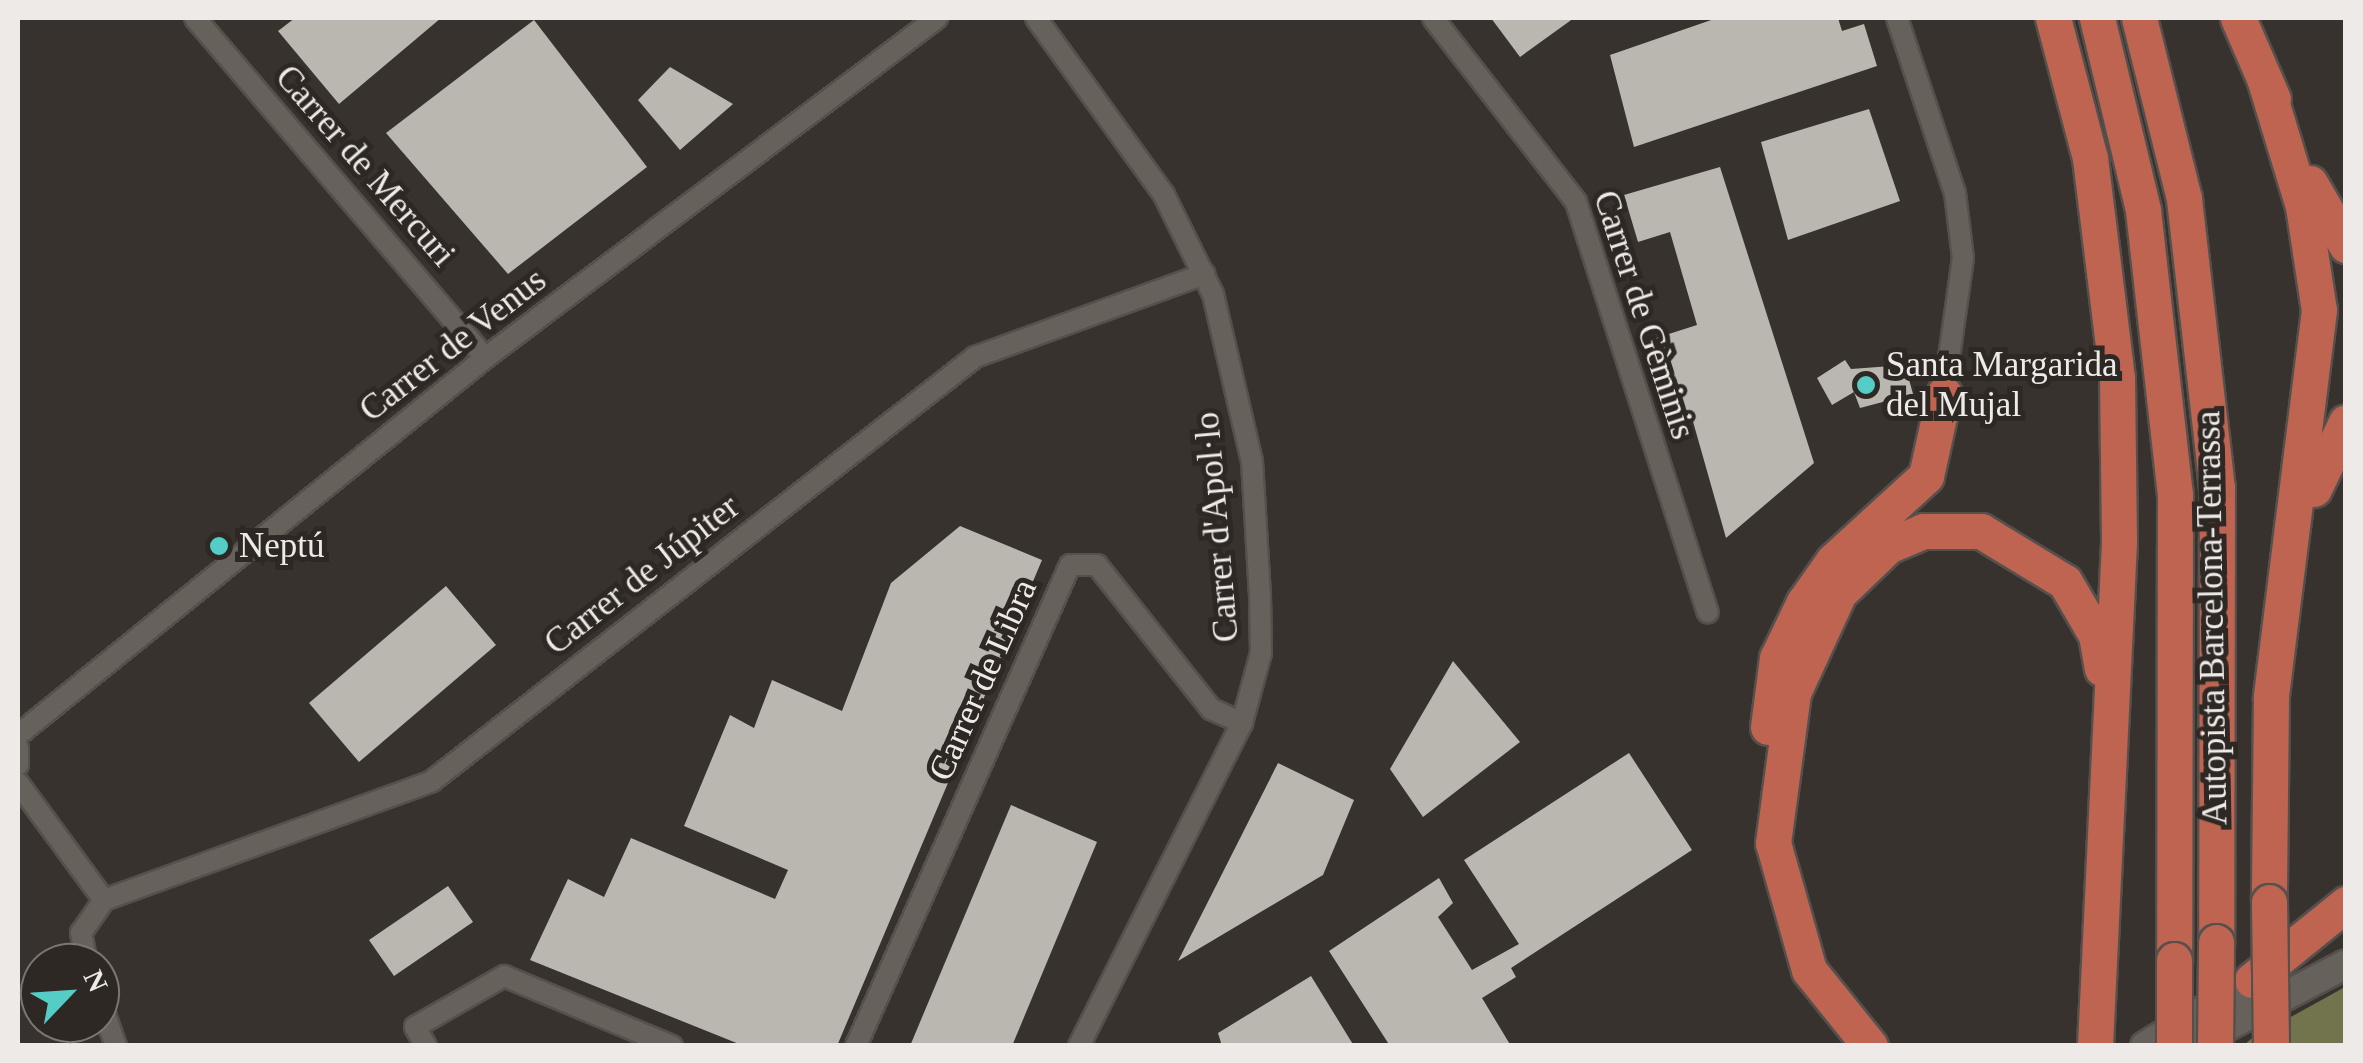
<!DOCTYPE html>
<html>
<head>
<meta charset="utf-8">
<style>
	body { margin:0 }
	#map { position:relative; width:2363px; height:1063px; overflow:hidden; background:#38322e; font-family:"Times New Roman",serif }
	div>[style] { position:absolute }
	.water>* { inset:0; background:#72744d }
	.building>* { inset:0; background:#bab7b0 }
	.roads { filter:drop-shadow(2px 0 #55504c) drop-shadow(-2px 0 #55504c) drop-shadow(0 2px #55504c) drop-shadow(0 -2px #55504c) }
	.street>* { height:20px; margin:-10px; padding:0 10px; transform-origin:10px; border-radius:10px; background:#67615c }
	.secondary>* { height:28px; margin:-14px; padding:0 14px; transform-origin:14px; border-radius:14px; background:#67615c }
	.highway>* { height:35px; margin:-17.5px; padding:0 17.5px; transform-origin:17.5px; border-radius:17.5px; background:#be6451 }
	.bridges { filter:drop-shadow(2px 0 #55504c) drop-shadow(-2px 0 #55504c) drop-shadow(0 2px #55504c) drop-shadow(0 -2px #55504c) }
	.highway-bridge>* { height:35px; margin:-17.5px; padding:0 17.5px; transform-origin:17.5px; border-radius:17.5px; background:#be6451 }
	.dots>* { width:28px; height:28px; translate:-50% -50%; box-sizing:border-box; border:5px solid #2e2824; border-radius:50% }
	span { translate:-50% -50%; white-space:nowrap; text-align:center; line-height:1.15; -webkit-text-stroke:10px #2e2824; paint-order:stroke }
	.street-label { font-size:35px; color:#eeeae7 }
	.poi-label { font-size:35px; color:#eeeae7 }
	.left { translate:0 -50%; text-align:left }
	.frame { position:absolute; inset:0; border:20px solid #eeeae7; pointer-events:none }
	.north { position:absolute; left:20px; top:943px; width:100px; height:100px; box-sizing:border-box; background:#2e2824; border:2px solid #7b7672; border-radius:50%; rotate:65deg; font-size:28px; font-weight:700; line-height:40px; text-align:center; color:#eeeae7 }
	.north::after { content:''; display:block; margin:auto; width:35px; height:45px; background:#54cdc7; clip-path:polygon(50% 0,100% 100%,50% 72%,0 100%) }
</style>
</head>
<body>
<div id="map">
	<div class="water">
		<div style="clip-path:polygon(2345px 987px,2345px 1045px,2243px 1046px,2251px 1039px)"></div>
	</div>
	<div class="building">
		<div style="clip-path:polygon(295px 18px,441px 18px,339px 104px,278px 31px)"></div>
		<div style="clip-path:polygon(1491px 18px,1574px 18px,1520px 57px)"></div>
		<div style="clip-path:polygon(1717px 18px,1838px 18px,1842px 31px,1864px 24px,1877px 66px,1634px 147px,1610px 55px)"></div>
		<div style="clip-path:polygon(534px 20px,647px 167px,508px 274px,386px 133px)"></div>
		<div style="clip-path:polygon(670px 67px,733px 104px,680px 150px,638px 100px)"></div>
		<div style="clip-path:polygon(1869px 109px,1900px 201px,1788px 240px,1761px 142px)"></div>
		<div style="clip-path:polygon(1720px 167px,1814px 463px,1726px 538px,1692px 418px,1676px 423px,1650px 340px,1697px 325px,1670px 232px,1638px 242px,1624px 195px)"></div>
		<div style="clip-path:polygon(1845px 360px,1851px 369px,1905px 365px,1913px 394px,1860px 408px,1854px 392px,1832px 405px,1817px 378px)"></div>
		<div style="clip-path:polygon(960px 526px,1042px 560px,837px 1046px,744px 1046px,530px 960px,568px 879px,604px 897px,631px 838px,775px 899px,788px 870px,684px 826px,730px 715px,754px 728px,772px 680px,842px 711px,891px 583px)"></div>
		<div style="clip-path:polygon(446px 586px,496px 645px,359px 762px,309px 703px)"></div>
		<div style="clip-path:polygon(1453px 661px,1520px 742px,1423px 817px,1390px 769px)"></div>
		<div style="clip-path:polygon(1629px 753px,1692px 850px,1511px 968px,1516px 977px,1482px 998px,1511px 1046px,1390px 1046px,1329px 951px,1439px 878px,1453px 903px,1438px 917px,1472px 970px,1519px 944px,1464px 860px)"></div>
		<div style="clip-path:polygon(1278px 763px,1354px 800px,1323px 875px,1178px 961px)"></div>
		<div style="clip-path:polygon(1011px 805px,1097px 842px,1012px 1046px,910px 1046px)"></div>
		<div style="clip-path:polygon(448px 886px,473px 922px,394px 976px,369px 940px)"></div>
		<div style="clip-path:polygon(1311px 976px,1354px 1046px,1222px 1046px,1218px 1033px)"></div>
	</div>
	<div class="roads">
		<div class="street">
			<div style="left:195px;top:18px;width:447px;rotate:49.5deg"></div>
			<div style="left:1036px;top:18px;width:218px;rotate:54.1deg"></div>
			<div style="left:1164px;top:195px;width:110px;rotate:63.7deg"></div>
			<div style="left:1213px;top:294px;width:171px;rotate:76.9deg"></div>
			<div style="left:1252px;top:461px;width:134px;rotate:86.6deg"></div>
			<div style="left:1260px;top:595px;width:58px;rotate:89deg"></div>
			<div style="left:1261px;top:653px;width:73px;rotate:105.2deg"></div>
			<div style="left:1242px;top:723px;width:362px;rotate:116.8deg"></div>
			<div style="left:1433px;top:18px;width:233px;rotate:52.1deg"></div>
			<div style="left:1576px;top:202px;width:431px;rotate:72.2deg"></div>
			<div style="left:1897px;top:18px;width:184px;rotate:71.7deg"></div>
			<div style="left:1955px;top:193px;width:65px;rotate:83deg"></div>
			<div style="left:1963px;top:258px;width:137px;rotate:98deg"></div>
			<div style="left:18px;top:735px;width:600px;rotate:-38.91deg"></div>
			<div style="left:485px;top:358px;width:566px;rotate:-36.95deg"></div>
			<div style="left:18px;top:748px;width:17px;rotate:90deg"></div>
			<div style="left:18px;top:783px;width:145px;rotate:53.7deg"></div>
			<div style="left:87px;top:963px;width:31px;rotate:-101deg"></div>
			<div style="left:81px;top:933px;width:40px;rotate:-55.1deg"></div>
			<div style="left:104px;top:900px;width:349px;rotate:-19.9deg"></div>
			<div style="left:432px;top:781px;width:689px;rotate:-37.98deg"></div>
			<div style="left:975px;top:357px;width:244px;rotate:-19.9deg"></div>
			<div style="left:100px;top:1000px;width:49px;rotate:70.8deg"></div>
			<div style="left:426px;top:1046px;width:22px;rotate:-120deg"></div>
			<div style="left:415px;top:1027px;width:103px;rotate:-29.8deg"></div>
			<div style="left:504px;top:976px;width:182px;rotate:22.6deg"></div>
			<div style="left:856px;top:1046px;width:526px;rotate:-66.02deg"></div>
			<div style="left:1070px;top:565px;width:27px"></div>
			<div style="left:1097px;top:565px;width:184px;rotate:51.6deg"></div>
			<div style="left:1211px;top:709px;width:34px;rotate:24deg"></div>
		</div>
		<div class="secondary">
			<div style="left:2145px;top:1046px;width:144px;rotate:-31.4deg"></div>
			<div style="left:2190px;top:1046px;width:176px;rotate:-27.7deg"></div>
		</div>
		<div class="highway">
			<div style="left:2053px;top:18px;width:145px;rotate:75.2deg"></div>
			<div style="left:2090px;top:158px;width:222px;rotate:83deg"></div>
			<div style="left:2117px;top:378px;width:164px;rotate:89.3deg"></div>
			<div style="left:2119px;top:542px;width:505px;rotate:92.73deg"></div>
			<div style="left:2097px;top:18px;width:197px;rotate:76.5deg"></div>
			<div style="left:2143px;top:210px;width:286px;rotate:83.6deg"></div>
			<div style="left:2175px;top:494px;width:466px;rotate:90.1deg"></div>
			<div style="left:2139px;top:18px;width:187px;rotate:76deg"></div>
			<div style="left:2184px;top:199px;width:290px;rotate:83.5deg"></div>
			<div style="left:2217px;top:487px;width:455px;rotate:90.1deg"></div>
			<div style="left:2238px;top:18px;width:88px;rotate:66.6deg"></div>
			<div style="left:2264px;top:78px;width:134px;rotate:73.1deg"></div>
			<div style="left:2303px;top:206px;width:105px;rotate:81.3deg"></div>
			<div style="left:2319px;top:310px;width:391px;rotate:97.1deg"></div>
			<div style="left:2271px;top:698px;width:204px;rotate:90.6deg"></div>
			<div style="left:2310px;top:183px;width:72px;rotate:59.9deg"></div>
			<div style="left:2314px;top:489px;width:74px;rotate:-64.5deg"></div>
			<div style="left:1768px;top:727px;width:70px;rotate:-82.6deg"></div>
			<div style="left:1777px;top:658px;width:62px;rotate:-64.3deg"></div>
			<div style="left:1804px;top:602px;width:50px;rotate:-54.7deg"></div>
			<div style="left:1833px;top:561px;width:126px;rotate:-42.4deg"></div>
			<div style="left:1926px;top:476px;width:84px;rotate:-77.6deg"></div>
			<div style="left:2252px;top:980px;width:121px;rotate:-39deg"></div>
			<div style="left:1870px;top:1046px;width:97px;rotate:-128.8deg"></div>
			<div style="left:1809px;top:970px;width:132px;rotate:-105.8deg"></div>
			<div style="left:1773px;top:843px;width:151px;rotate:-82.4deg"></div>
			<div style="left:1793px;top:693px;width:110px;rotate:-65.3deg"></div>
			<div style="left:1839px;top:593px;width:68px;rotate:-43.8deg"></div>
			<div style="left:1888px;top:546px;width:38px;rotate:-23deg"></div>
			<div style="left:1923px;top:531px;width:58px"></div>
			<div style="left:1981px;top:531px;width:98px;rotate:31.3deg"></div>
			<div style="left:2065px;top:582px;width:61px;rotate:59.7deg"></div>
			<div style="left:2096px;top:635px;width:34px;rotate:80deg"></div>
		</div>
	</div>
	<div class="bridges">
		<div class="highway-bridge">
			<div style="left:2269px;top:902px;width:144px;rotate:89.2deg"></div>
			<div style="left:2174px;top:960px;width:86px;rotate:90deg"></div>
			<div style="left:2215px;top:1046px;width:104px;rotate:-89.4deg"></div>
		</div>
	</div>
	<div class="dots">
		<div style="left:1866px;top:385px;background:#54cdc7"></div>
		<div style="left:219px;top:546px;background:#54cdc7"></div>
	</div>
	<div class="street-label">
		<span style="left:365px;top:166px;rotate:49deg">Carrer de Mercuri</span>
		<span style="left:1644px;top:315px;rotate:72deg">Carrer de Gèminis</span>
		<span style="left:453px;top:345px;rotate:-38deg">Carrer de Venus</span>
		<span style="left:1217px;top:527px;rotate:-95deg">Carrer d'Apol·lo</span>
		<span style="left:642px;top:575px;rotate:-38deg">Carrer de Júpiter</span>
		<span style="left:2212px;top:618px;rotate:-91deg">Autopista Barcelona-Terrassa</span>
		<span style="left:983px;top:680px;rotate:-66deg">Carrer de Libra</span>
	</div>
	<div class="poi-label">
		<span class="left" style="left:1886px;top:385px">Santa Margarida<br>del Mujal</span>
		<span class="left" style="left:239px;top:546px">Neptú</span>
	</div>
	<div class="frame"></div>
	<div class="north">N</div>
</div>
</body>
</html>
